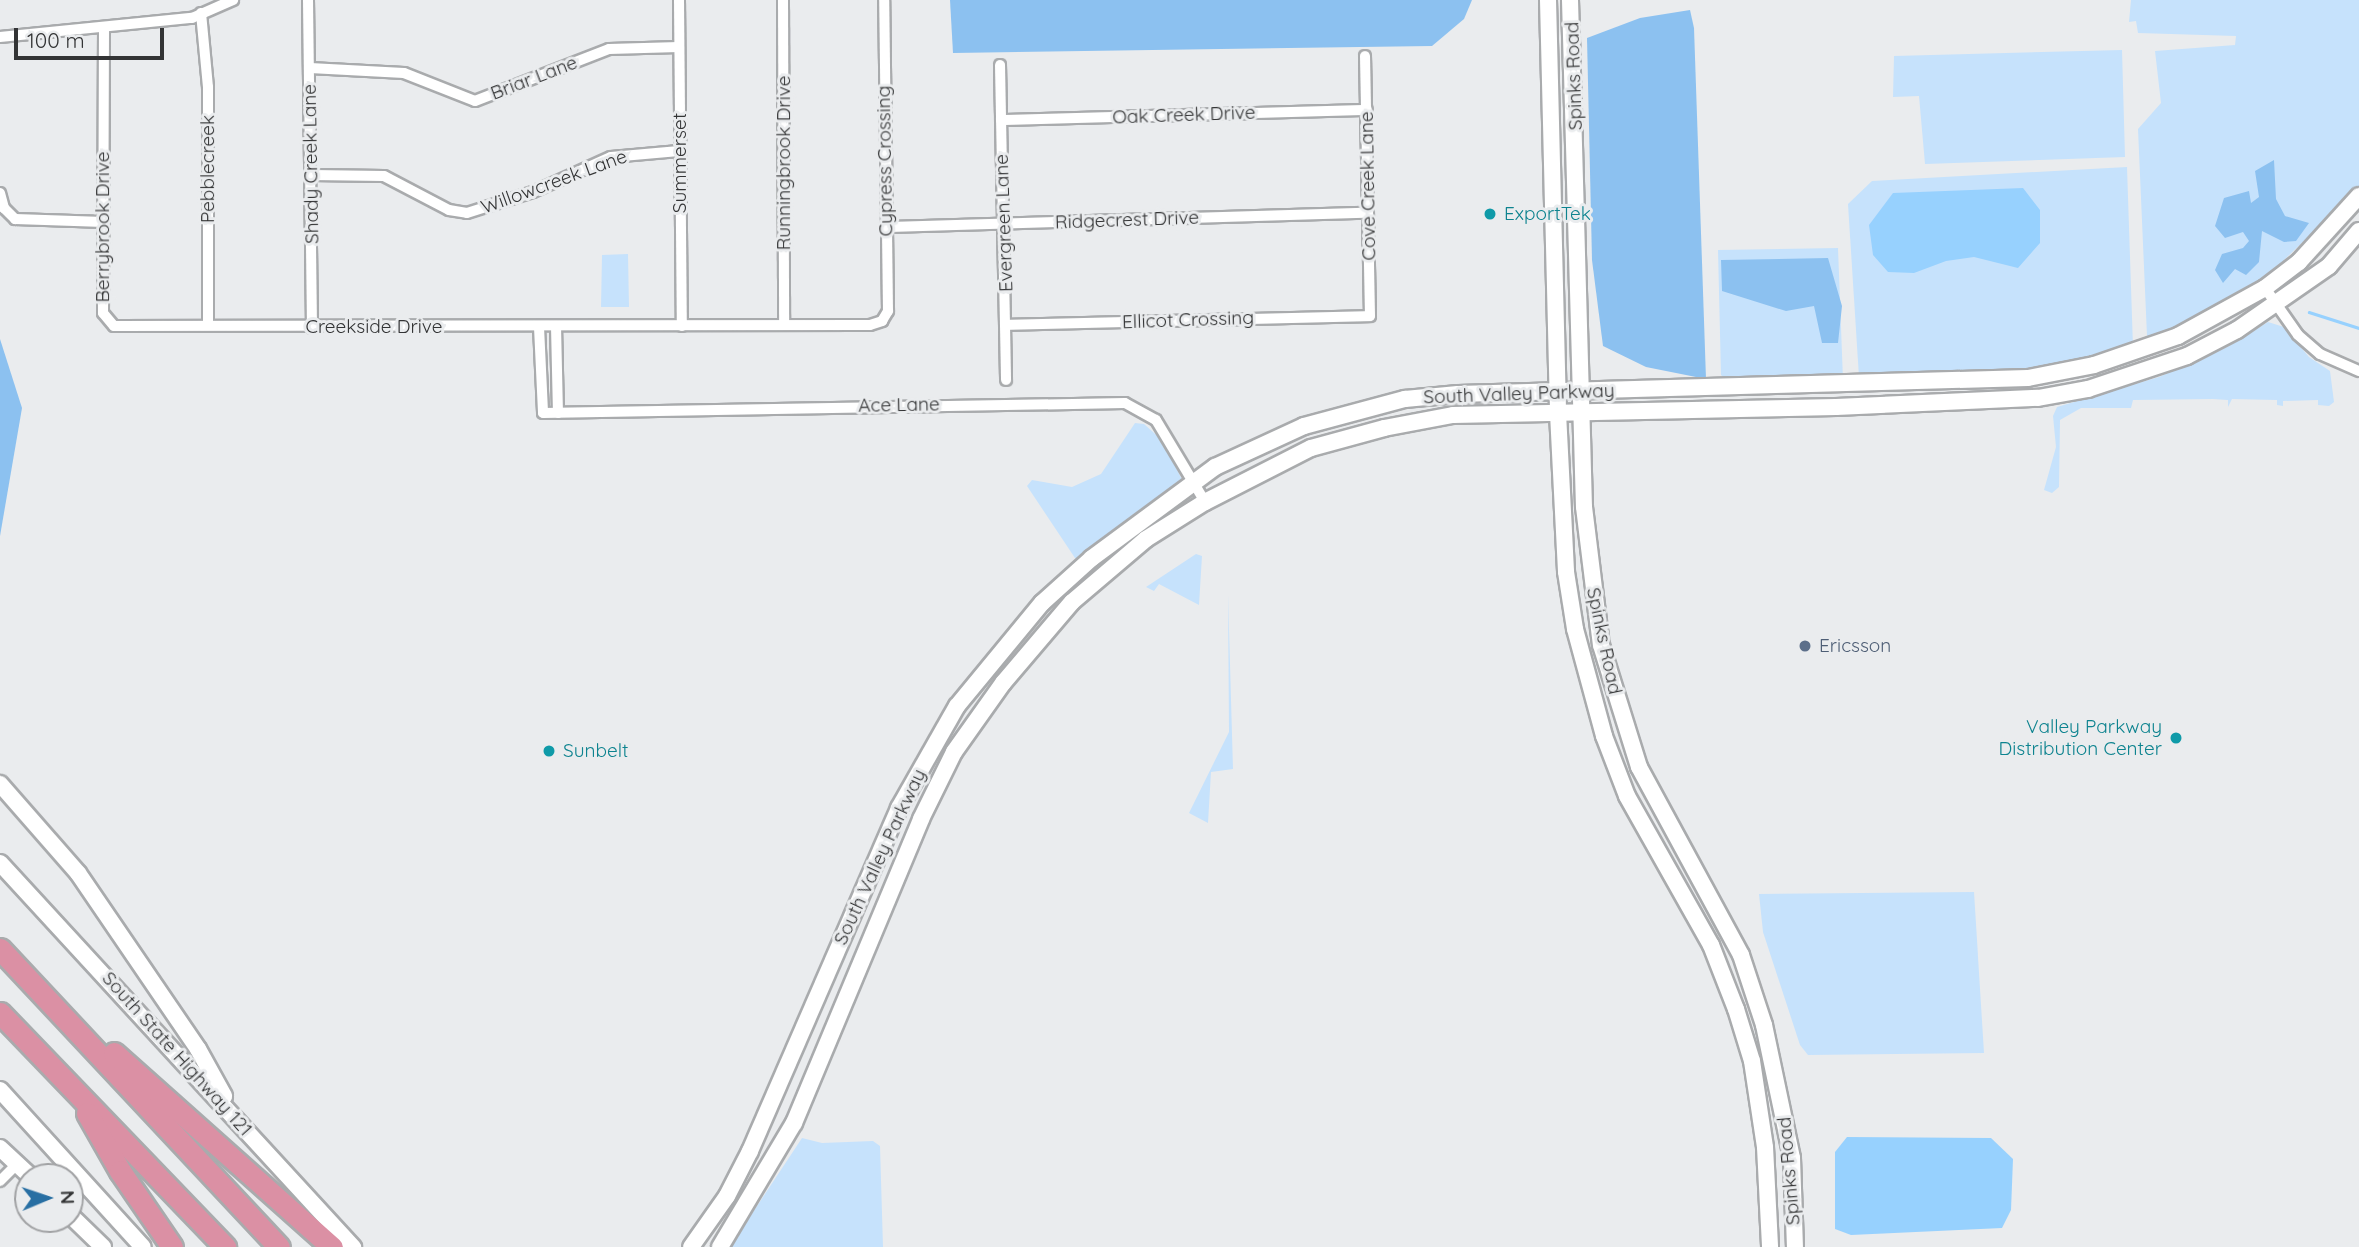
<!DOCTYPE html>
<html>
<head>
<meta charset="utf-8">
<style>
	body { margin:0 }
	#map { position:relative; width:2359px; height:1247px; overflow:hidden; background:#eaecee; font-family:Quicksand,sans-serif }
	div>[style] { position:absolute }
	.green>* { inset:0; background:#c6e2fc }
	.forest>* { inset:0; background:#8cc1f0 }
	.water>* { inset:0; background:#97d1fe }
	.stream>* { height:2.5px; margin:-1.25px; padding:0 1.25px; transform-origin:1.25px; border-radius:1.25px; background:#97d1fe }
	.roads { filter:drop-shadow(2px 0 #a9abad) drop-shadow(-2px 0 #a9abad) drop-shadow(0 2px #a9abad) drop-shadow(0 -2px #a9abad) }
	.street>* { height:10px; margin:-5px; padding:0 5px; transform-origin:5px; border-radius:5px; background:#fff }
	.secondary>* { height:16px; margin:-8px; padding:0 8px; transform-origin:8px; border-radius:8px; background:#fff }
	.highway>* { height:21px; margin:-10.5px; padding:0 10.5px; transform-origin:10.5px; border-radius:10.5px; background:#db90a4 }
	.dots>* { width:19px; height:19px; translate:-50% -50%; box-sizing:border-box; border:4px solid #eaecee; border-radius:50% }
	span { translate:-50% -50%; white-space:nowrap; text-align:center; line-height:1.15; -webkit-text-stroke:6px #eaecee; paint-order:stroke }
	.street-label { font-size:19px; color:#333435 }
	.culture-label { font-size:19px; color:#0d838f }
	.left { translate:0 -50%; text-align:left }
	.right { translate:-100% -50%; text-align:right }
	.service-label { font-size:19px; color:#4e5e75 }
	.north { position:absolute; left:14px; top:1163px; width:70px; height:70px; box-sizing:border-box; background:#eaecee; border:2px solid #a1a2a4; border-radius:50%; rotate:88deg; font-size:19px; font-weight:700; line-height:28px; text-align:center; color:#333435 }
	.north::after { content:''; display:block; margin:auto; width:24px; height:32px; background:#286fa3; clip-path:polygon(50% 0,100% 100%,50% 72%,0 100%) }
	.scale { position:absolute; left:14px; top:28px; width:150px; height:32px; box-sizing:border-box; border:4px solid #333435; border-top:0; padding-left:9px; font-size:21px; line-height:24px; white-space:nowrap; color:#333435; -webkit-text-stroke:5px #eaecee; paint-order:stroke }
</style>
</head>
<body>
<div id="map">
	<div class="green">
		<div style="clip-path:polygon(2131px 0,2359px 0,2359px 188px,2284px 260px,2278px 272px,2210px 316px,2152px 338px,2147px 336px,2138px 129px,2161px 103px,2155px 51px,2235px 45px,2236px 36px,2138px 33px,2136px 21px,2129px 22px)"></div>
		<div style="clip-path:polygon(2122px 50px,2125px 157px,1925px 164px,1919px 96px,1893px 97px,1894px 56px)"></div>
		<div style="clip-path:polygon(2127px 167px,2133px 347px,2085px 363px,2014px 372px,1859px 377px,1848px 204px,1872px 181px)"></div>
		<div style="clip-path:polygon(1838px 248px,1843px 380px,1726px 380px,1721px 375px,1718px 250px)"></div>
		<div style="clip-path:polygon(628px 254px,629px 307px,601px 307px,602px 255px)"></div>
		<div style="clip-path:polygon(2268px 322px,2284px 327px,2309px 357px,2330px 371px,2334px 402px,2329px 406px,2318px 405px,2318px 400px,2283px 401px,2283px 406px,2277px 405px,2277px 400px,2232px 399px,2228px 407px,2228px 400px,2213px 399px,2133px 400px,2131px 408px,2081px 408px,2060px 420px,2059px 487px,2052px 493px,2044px 490px,2056px 447px,2053px 416px,2057px 407px,2159px 377px,2229px 346px)"></div>
		<div style="clip-path:polygon(1135px 423px,1144px 424px,1163px 441px,1183px 482px,1081px 560px,1075px 558px,1027px 486px,1032px 480px,1072px 487px,1101px 474px)"></div>
		<div style="clip-path:polygon(1196px 554px,1202px 556px,1199px 605px,1159px 584px,1154px 591px,1146px 587px)"></div>
		<div style="clip-path:polygon(1228px 594px,1233px 769px,1211px 772px,1208px 823px,1189px 813px,1229px 732px)"></div>
		<div style="clip-path:polygon(1974px 892px,1984px 1053px,1808px 1055px,1800px 1045px,1763px 932px,1759px 894px)"></div>
		<div style="clip-path:polygon(802px 1138px,822px 1143px,873px 1141px,880px 1146px,883px 1247px,730px 1247px)"></div>
	</div>
	<div class="forest">
		<div style="clip-path:polygon(950px 0,1472px 0,1464px 19px,1432px 46px,953px 53px)"></div>
		<div style="clip-path:polygon(1690px 10px,1694px 28px,1706px 379px,1646px 367px,1603px 346px,1592px 260px,1587px 38px,1640px 18px)"></div>
		<div style="clip-path:polygon(2274px 160px,2276px 199px,2285px 216px,2309px 223px,2296px 241px,2284px 242px,2262px 231px,2259px 262px,2246px 275px,2235px 269px,2223px 283px,2215px 270px,2222px 254px,2243px 248px,2249px 241px,2243px 232px,2225px 238px,2215px 226px,2224px 198px,2249px 191px,2251px 203px,2259px 197px,2255px 171px)"></div>
		<div style="clip-path:polygon(1828px 258px,1842px 306px,1838px 343px,1822px 343px,1814px 306px,1786px 311px,1722px 291px,1721px 260px)"></div>
		<div style="clip-path:polygon(0 339px,22px 408px,0 536px)"></div>
	</div>
	<div class="water">
		<div style="clip-path:polygon(2023px 188px,2040px 210px,2040px 243px,2018px 268px,1974px 257px,1946px 261px,1914px 273px,1888px 272px,1873px 255px,1869px 225px,1893px 193px)"></div>
		<div style="clip-path:polygon(1847px 1137px,1991px 1138px,2013px 1159px,2011px 1210px,2002px 1228px,1851px 1235px,1835px 1229px,1835px 1152px)"></div>
	</div>
	<div class="stream">
		<div style="left:2309px;top:312px;width:52px;rotate:17.7deg"></div>
	</div>
	<div class="roads">
		<div class="street">
			<div style="left:308px;top:0;width:328px;rotate:89.3deg"></div>
			<div style="left:679px;top:0;width:326px;rotate:89.5deg"></div>
			<div style="left:783px;top:0;width:325px;rotate:89.8deg"></div>
			<div style="left:201px;top:13px;width:74px;rotate:84.6deg"></div>
			<div style="left:208px;top:87px;width:238px;rotate:90deg"></div>
			<div style="left:104px;top:29px;width:284px;rotate:90.2deg"></div>
			<div style="left:103px;top:313px;width:17px;rotate:50deg"></div>
			<div style="left:114px;top:326px;width:756px;rotate:-0.08deg"></div>
			<div style="left:870px;top:325px;width:13px;rotate:-18deg"></div>
			<div style="left:882px;top:321px;width:12px;rotate:-59deg"></div>
			<div style="left:888px;top:311px;width:311px;rotate:-90.7deg"></div>
			<div style="left:0;top:37px;width:193px;rotate:-5.7deg"></div>
			<div style="left:192px;top:18px;width:45px;rotate:-23.7deg"></div>
			<div style="left:1000px;top:65px;width:315px;rotate:88.9deg"></div>
			<div style="left:310px;top:68px;width:94px;rotate:3deg"></div>
			<div style="left:404px;top:73px;width:76px;rotate:21.5deg"></div>
			<div style="left:475px;top:101px;width:144px;rotate:-21.2deg"></div>
			<div style="left:609px;top:49px;width:70px;rotate:-1.6deg"></div>
			<div style="left:1001px;top:120px;width:366px;rotate:-1.6deg"></div>
			<div style="left:312px;top:175px;width:72px;rotate:0.8deg"></div>
			<div style="left:384px;top:176px;width:73px;rotate:27.6deg"></div>
			<div style="left:449px;top:210px;width:18px;rotate:9deg"></div>
			<div style="left:467px;top:213px;width:69px;rotate:-17.7deg"></div>
			<div style="left:533px;top:192px;width:85px;rotate:-24.2deg"></div>
			<div style="left:611px;top:157px;width:68px;rotate:-5deg"></div>
			<div style="left:0;top:193px;width:16px;rotate:75deg"></div>
			<div style="left:4px;top:208px;width:16px;rotate:45deg"></div>
			<div style="left:15px;top:219px;width:89px;rotate:1.9deg"></div>
			<div style="left:886px;top:227px;width:482px;rotate:-1.7deg"></div>
			<div style="left:2265px;top:288px;width:57px;rotate:54.9deg"></div>
			<div style="left:2298px;top:335px;width:29px;rotate:41deg"></div>
			<div style="left:2320px;top:354px;width:43px;rotate:23.6deg"></div>
			<div style="left:1006px;top:325px;width:364px;rotate:-1.4deg"></div>
			<div style="left:1370px;top:316px;width:260px;rotate:-91.1deg"></div>
			<div style="left:556px;top:326px;width:87px;rotate:88.7deg"></div>
			<div style="left:539px;top:327px;width:86px;rotate:87.3deg"></div>
			<div style="left:543px;top:413px;width:582px;rotate:-0.98deg"></div>
			<div style="left:1125px;top:403px;width:35px;rotate:29deg"></div>
			<div style="left:1156px;top:420px;width:96px;rotate:59.1deg"></div>
			<div style="left:0;top:1181px;width:24px;rotate:-45deg"></div>
		</div>
		<div class="secondary">
			<div style="left:1548px;top:0;width:413px;rotate:88.6deg"></div>
			<div style="left:1558px;top:413px;width:159px;rotate:87.1deg"></div>
			<div style="left:1566px;top:572px;width:58px;rotate:81deg"></div>
			<div style="left:1575px;top:629px;width:111px;rotate:74.8deg"></div>
			<div style="left:1604px;top:736px;width:64px;rotate:69deg"></div>
			<div style="left:1627px;top:796px;width:171px;rotate:60.6deg"></div>
			<div style="left:1711px;top:945px;width:69px;rotate:68.7deg"></div>
			<div style="left:1736px;top:1009px;width:54px;rotate:72.9deg"></div>
			<div style="left:1752px;top:1061px;width:87px;rotate:81.4deg"></div>
			<div style="left:1765px;top:1147px;width:100px;rotate:87.1deg"></div>
			<div style="left:1570px;top:0;width:507px;rotate:88.42deg"></div>
			<div style="left:1584px;top:507px;width:139px;rotate:83deg"></div>
			<div style="left:1601px;top:645px;width:128px;rotate:72.7deg"></div>
			<div style="left:1639px;top:767px;width:214px;rotate:61.5deg"></div>
			<div style="left:1741px;top:955px;width:74px;rotate:71.8deg"></div>
			<div style="left:1764px;top:1025px;width:136px;rotate:78.1deg"></div>
			<div style="left:1792px;top:1158px;width:89px;rotate:88.1deg"></div>
			<div style="left:0;top:784px;width:118px;rotate:48.8deg"></div>
			<div style="left:78px;top:873px;width:213px;rotate:55.7deg"></div>
			<div style="left:198px;top:1049px;width:54px;rotate:61deg"></div>
			<div style="left:0;top:863px;width:522px;rotate:47.41deg"></div>
			<div style="left:0;top:1090px;width:212px;rotate:47.7deg"></div>
			<div style="left:0;top:1148px;width:42px;rotate:43.1deg"></div>
			<div style="left:70px;top:1215px;width:46px;rotate:44.1deg"></div>
			<div style="left:691px;top:1247px;width:62px;rotate:-54.8deg"></div>
			<div style="left:727px;top:1196px;width:51px;rotate:-62.9deg"></div>
			<div style="left:750px;top:1151px;width:374px;rotate:-66.5deg"></div>
			<div style="left:899px;top:808px;width:117px;rotate:-60.4deg"></div>
			<div style="left:957px;top:706px;width:134px;rotate:-50.5deg"></div>
			<div style="left:1042px;top:603px;width:67px;rotate:-42deg"></div>
			<div style="left:1092px;top:558px;width:153px;rotate:-36.5deg"></div>
			<div style="left:1215px;top:467px;width:98px;rotate:-24.7deg"></div>
			<div style="left:1304px;top:426px;width:105px;rotate:-15deg"></div>
			<div style="left:1405px;top:399px;width:53px;rotate:-5.4deg"></div>
			<div style="left:1458px;top:394px;width:570px;rotate:-1.61deg"></div>
			<div style="left:2028px;top:378px;width:67px;rotate:-11.1deg"></div>
			<div style="left:2094px;top:365px;width:89px;rotate:-19deg"></div>
			<div style="left:2178px;top:336px;width:99px;rotate:-28.9deg"></div>
			<div style="left:2265px;top:288px;width:43px;rotate:-37.4deg"></div>
			<div style="left:2299px;top:262px;width:89px;rotate:-47.7deg"></div>
			<div style="left:720px;top:1247px;width:144px;rotate:-59.2deg"></div>
			<div style="left:794px;top:1123px;width:329px;rotate:-67.3deg"></div>
			<div style="left:921px;top:819px;width:75px;rotate:-63.8deg"></div>
			<div style="left:954px;top:752px;width:85px;rotate:-54.6deg"></div>
			<div style="left:1003px;top:683px;width:106px;rotate:-49.6deg"></div>
			<div style="left:1072px;top:602px;width:97px;rotate:-40.4deg"></div>
			<div style="left:1146px;top:539px;width:70px;rotate:-32.1deg"></div>
			<div style="left:1205px;top:502px;width:119px;rotate:-27deg"></div>
			<div style="left:1311px;top:448px;width:76px;rotate:-15.3deg"></div>
			<div style="left:1384px;top:428px;width:70px;rotate:-10.7deg"></div>
			<div style="left:1453px;top:415px;width:383px;rotate:-1.2deg"></div>
			<div style="left:1836px;top:407px;width:202px;rotate:-2.6deg"></div>
			<div style="left:2038px;top:398px;width:51px;rotate:-10.2deg"></div>
			<div style="left:2088px;top:389px;width:104px;rotate:-18.4deg"></div>
			<div style="left:2187px;top:356px;width:56px;rotate:-27.5deg"></div>
			<div style="left:2237px;top:330px;width:112px;rotate:-34.8deg"></div>
			<div style="left:2329px;top:266px;width:46px;rotate:-49.4deg"></div>
		</div>
		<div class="highway">
			<div style="left:0;top:949px;width:408px;rotate:46.9deg"></div>
			<div style="left:0;top:1013px;width:325px;rotate:46.1deg"></div>
			<div style="left:114px;top:1053px;width:292px;rotate:41.7deg"></div>
			<div style="left:87px;top:1113px;width:67px;rotate:60.4deg"></div>
			<div style="left:120px;top:1171px;width:92px;rotate:55.6deg"></div>
		</div>
	</div>
	<div class="dots">
		<div style="left:1490px;top:214px;background:#0f9aa8"></div>
		<div style="left:1805px;top:646px;background:#5c6f8a"></div>
		<div style="left:2176px;top:738px;background:#0f9aa8"></div>
		<div style="left:549px;top:751px;background:#0f9aa8"></div>
	</div>
	<div class="street-label">
		<span style="left:1574px;top:76px;rotate:-92deg">Spinks Road</span>
		<span style="left:534px;top:78px;rotate:-21deg">Briar Lane</span>
		<span style="left:1184px;top:115px;rotate:-2deg">Oak Creek Drive</span>
		<span style="left:885px;top:161px;rotate:-91deg">Cypress Crossing</span>
		<span style="left:680px;top:163px;rotate:-90deg">Summerset</span>
		<span style="left:784px;top:163px;rotate:-90deg">Runningbrook Drive</span>
		<span style="left:311px;top:164px;rotate:-91deg">Shady Creek Lane</span>
		<span style="left:208px;top:169px;rotate:-90deg">Pebblecreek</span>
		<span style="left:554px;top:182px;rotate:-20deg">Willowcreek Lane</span>
		<span style="left:1368px;top:186px;rotate:-91deg">Cove Creek Lane</span>
		<span style="left:1127px;top:220px;rotate:-2deg">Ridgecrest Drive</span>
		<span style="left:1004px;top:223px;rotate:-92deg">Evergreen Lane</span>
		<span style="left:103px;top:227px;rotate:-90deg">Berrybrook Drive</span>
		<span style="left:1188px;top:320px;rotate:-2deg">Ellicot Crossing</span>
		<span style="left:374px;top:327px">Creekside Drive</span>
		<span style="left:1519px;top:394px;rotate:-2deg">South Valley Parkway</span>
		<span style="left:899px;top:405px;rotate:-1deg">Ace Lane</span>
		<span style="left:1604px;top:641px;rotate:78deg">Spinks Road</span>
		<span style="left:880px;top:857px;rotate:-65deg">South Valley Parkway</span>
		<span style="left:177px;top:1054px;rotate:48deg">South State Highway 121</span>
		<span style="left:1789px;top:1171px;rotate:-95deg">Spinks Road</span>
	</div>
	<div class="culture-label">
		<span class="left" style="left:1504px;top:214px">ExportTek</span>
		<span class="right" style="left:2162px;top:738px">Valley Parkway<br>Distribution Center</span>
		<span class="left" style="left:563px;top:751px">Sunbelt</span>
	</div>
	<div class="service-label">
		<span class="left" style="left:1819px;top:646px">Ericsson</span>
	</div>
	<div class="north">N</div>
	<div class="scale">100 m</div>
</div>
</body>
</html>
